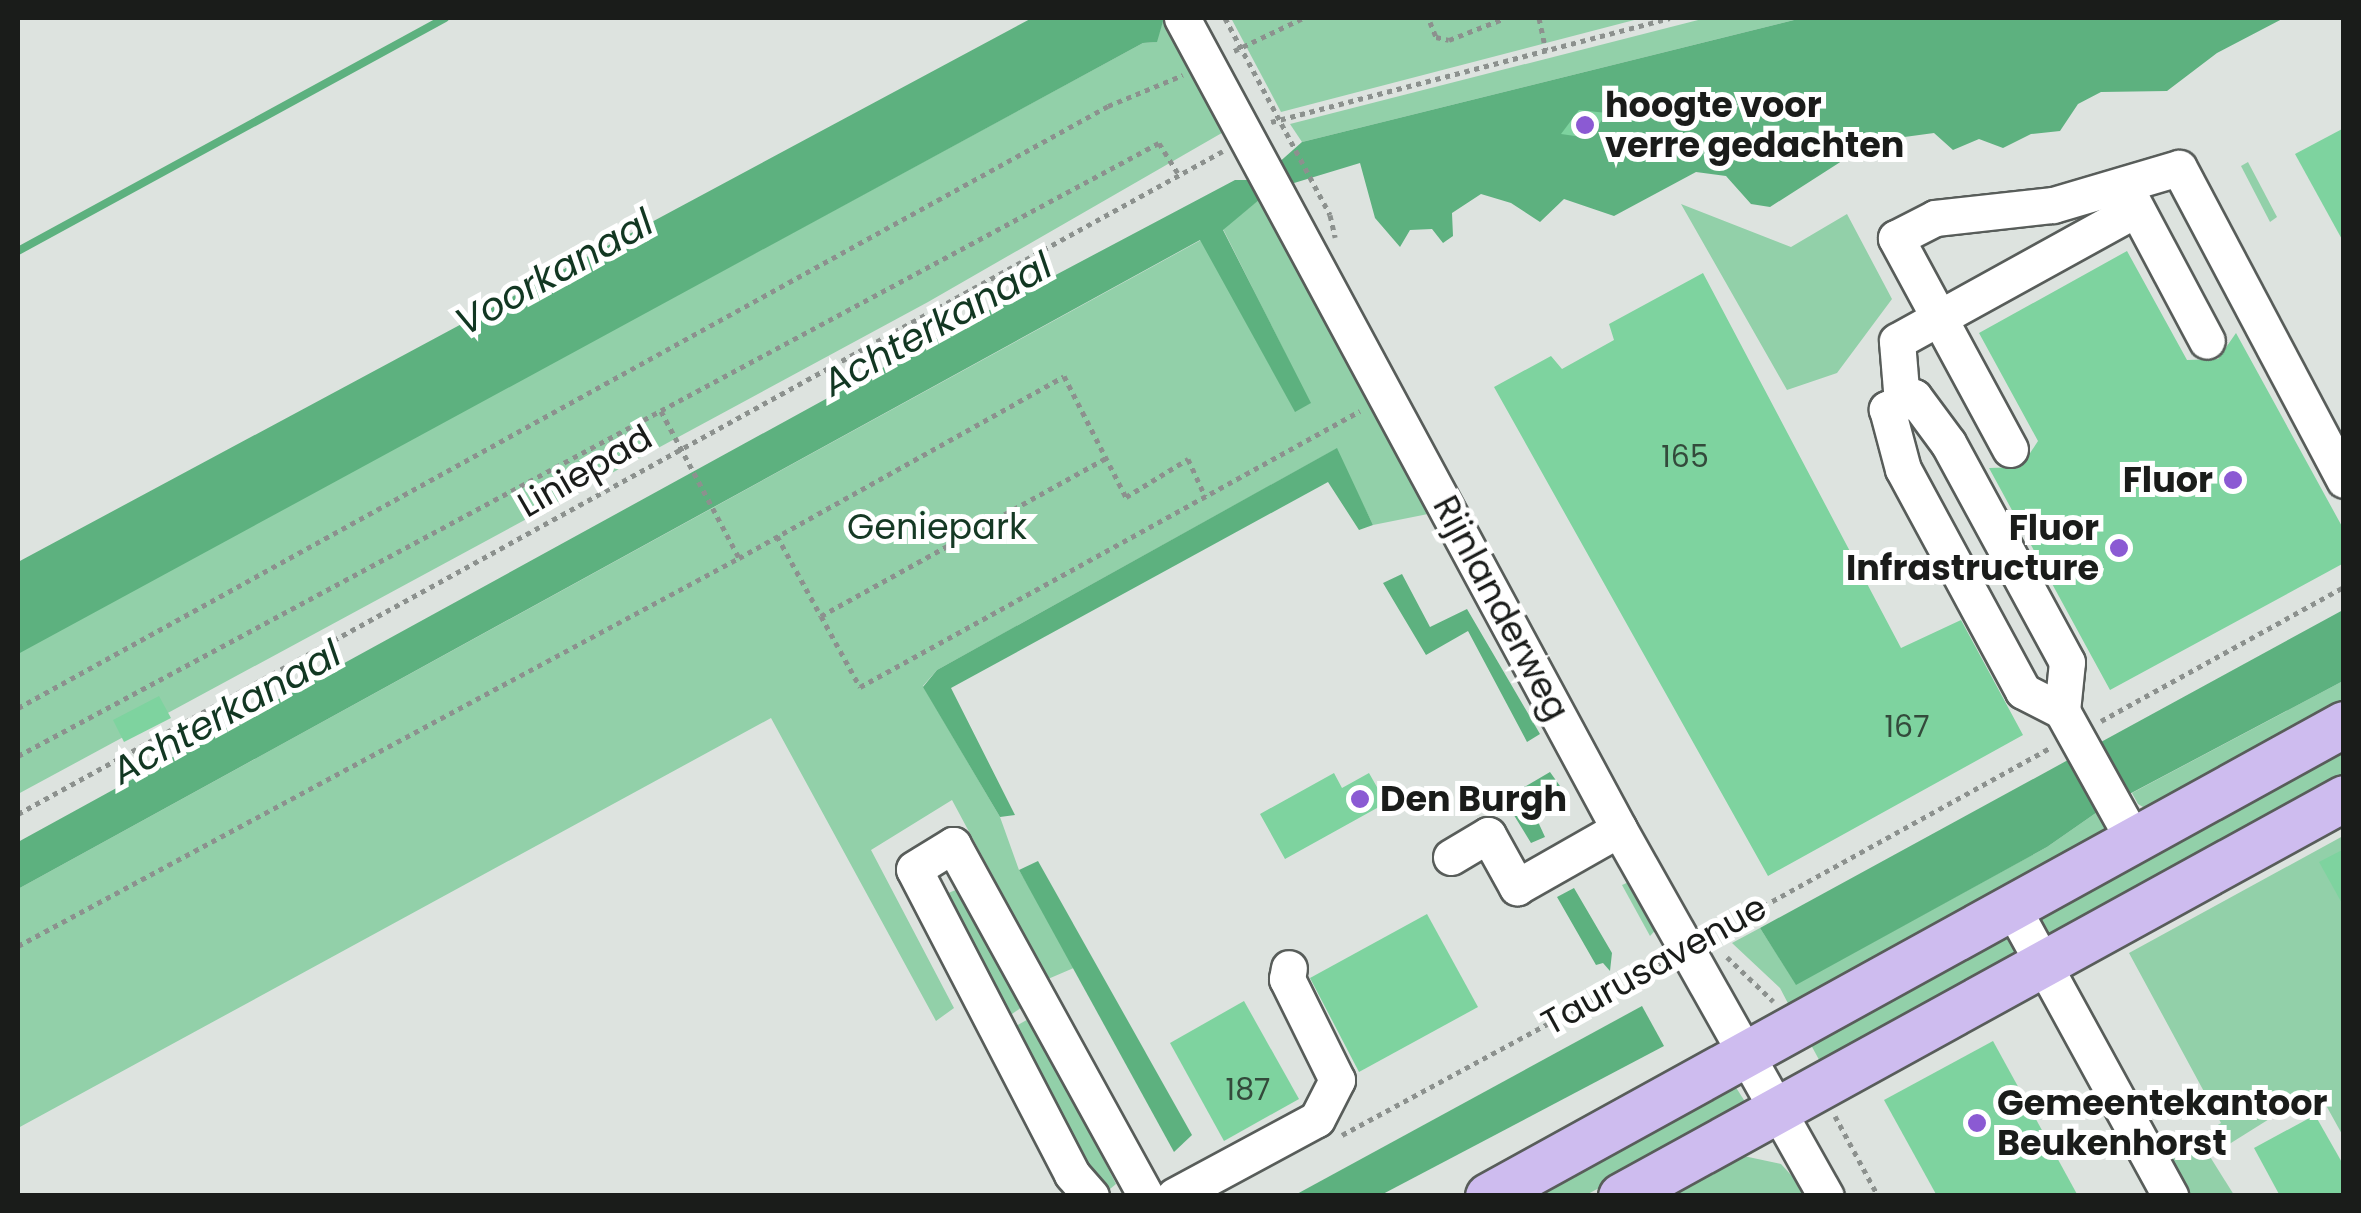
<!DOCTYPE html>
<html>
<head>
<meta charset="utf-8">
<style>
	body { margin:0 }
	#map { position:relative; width:2361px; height:1213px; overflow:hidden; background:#dde3df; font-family:Poppins,sans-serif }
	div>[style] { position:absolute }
	.green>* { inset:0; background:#92d0a9 }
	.water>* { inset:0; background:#5db17f }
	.stream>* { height:8px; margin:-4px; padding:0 4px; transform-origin:4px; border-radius:4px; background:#5db17f }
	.building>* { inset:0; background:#7ed39f }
	.path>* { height:5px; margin-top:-2.5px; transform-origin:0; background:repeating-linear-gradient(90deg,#8c918e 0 5px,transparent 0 10px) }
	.roads { filter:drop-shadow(2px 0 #585d5a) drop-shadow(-2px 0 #585d5a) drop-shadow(0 2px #585d5a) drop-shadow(0 -2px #585d5a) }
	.minor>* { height:35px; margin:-17.5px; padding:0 17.5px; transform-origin:17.5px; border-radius:17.5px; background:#fff }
	.major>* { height:45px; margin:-22.5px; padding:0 22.5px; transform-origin:22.5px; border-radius:22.5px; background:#cebcef }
	.dots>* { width:28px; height:28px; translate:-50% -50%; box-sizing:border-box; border:5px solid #fff; border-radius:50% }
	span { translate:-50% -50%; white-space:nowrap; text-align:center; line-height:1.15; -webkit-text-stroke:10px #fff; paint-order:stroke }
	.number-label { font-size:30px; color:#334a3b }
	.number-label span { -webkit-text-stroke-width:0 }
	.poi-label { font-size:35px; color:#1a1c1a; font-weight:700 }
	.left { translate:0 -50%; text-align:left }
	.right { translate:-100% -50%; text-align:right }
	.street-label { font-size:35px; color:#1a1c1a }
	.park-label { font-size:35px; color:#153924 }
	.water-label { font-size:38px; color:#123722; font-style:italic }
	.frame { position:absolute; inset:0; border:20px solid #1a1c1a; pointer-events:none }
</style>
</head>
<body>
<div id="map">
	<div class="green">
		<div style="clip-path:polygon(1164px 18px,1227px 130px,928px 302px,18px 794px,18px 652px,1143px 43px,1156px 42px)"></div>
		<div style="clip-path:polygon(1231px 18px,1642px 18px,1281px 112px)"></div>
		<div style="clip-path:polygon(1706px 18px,1802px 18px,1302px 142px,1290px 124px)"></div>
		<div style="clip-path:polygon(2248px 162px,2277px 217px,2270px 222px,2241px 166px)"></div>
		<div style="clip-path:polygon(1265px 195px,1433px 513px,1373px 525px,1336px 449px,937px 670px,923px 686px,1000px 817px,1019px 870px,1076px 967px,1048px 979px,952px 800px,871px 850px,954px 1008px,936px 1021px,771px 718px,18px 1128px,18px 889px,1201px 240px,1295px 411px,1310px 403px,1223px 229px)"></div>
		<div style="clip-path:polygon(1681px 204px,1791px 247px,1847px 214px,1892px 299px,1837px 373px,1787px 390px)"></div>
		<div style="clip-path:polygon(2343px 681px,2343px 711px,2148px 810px,2138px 804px,2132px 793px)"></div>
		<div style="clip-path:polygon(2343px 737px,2343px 785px,2053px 937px,2043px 932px,2039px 910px)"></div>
		<div style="clip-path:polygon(2103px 808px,2111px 830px,1792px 1011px,1780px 988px,1732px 943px,1760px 928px,1796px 984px,2047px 847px)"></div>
		<div style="clip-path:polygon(2343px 836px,2343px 1136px,2317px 1089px,2215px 1153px,2205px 1133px,2221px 1123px,2129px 953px)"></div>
		<div style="clip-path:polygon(1638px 878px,1662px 923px,1650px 936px,1622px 885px)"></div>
		<div style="clip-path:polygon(958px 889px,1025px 1005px,1002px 1021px,946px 894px)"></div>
		<div style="clip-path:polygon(2010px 932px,2017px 958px,1824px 1069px,1804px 1032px)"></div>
		<div style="clip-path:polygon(1032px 1017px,1116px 1184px,1104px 1194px,1005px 1032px)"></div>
		<div style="clip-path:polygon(1730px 1078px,1749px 1108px,1586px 1195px,1507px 1196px)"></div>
		<div style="clip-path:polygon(2197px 1136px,2234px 1195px,2182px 1195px,2162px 1158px)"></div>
		<div style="clip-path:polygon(1739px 1155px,1781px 1164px,1810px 1196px,1657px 1196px)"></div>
	</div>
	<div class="water">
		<div style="clip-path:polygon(1032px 18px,1164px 18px,1157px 42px,1143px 43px,18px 654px,18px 562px)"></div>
		<div style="clip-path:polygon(1802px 18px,2284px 18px,2217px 53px,2167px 91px,2101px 92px,2078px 104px,2060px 131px,2031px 134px,2003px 148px,1979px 139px,1953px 150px,1934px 133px,1897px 138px,1845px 159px,1770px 207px,1751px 204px,1726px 176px,1696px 172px,1614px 216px,1564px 199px,1540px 222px,1511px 203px,1481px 194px,1452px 213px,1453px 236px,1443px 243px,1432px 229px,1410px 230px,1400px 247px,1375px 218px,1360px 163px,1271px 190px,1223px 230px,1311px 403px,1295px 412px,1200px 240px,18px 889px,18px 842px,946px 333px,1235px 180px,1259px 180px,1302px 142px)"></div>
		<div style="clip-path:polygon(1337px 448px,1373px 525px,1359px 530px,1328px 482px,951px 688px,1015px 815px,1000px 817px,923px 687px,937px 670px)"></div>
		<div style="clip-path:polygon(1402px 574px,1430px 627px,1467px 609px,1540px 734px,1527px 742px,1468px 631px,1426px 655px,1383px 583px)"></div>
		<div style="clip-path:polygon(2343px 610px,2343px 681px,2103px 808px,2047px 847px,1796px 985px,1760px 928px)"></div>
		<div style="clip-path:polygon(1550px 772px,1560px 786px,1529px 802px,1545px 837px,1531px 843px,1504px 799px)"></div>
		<div style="clip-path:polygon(1038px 861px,1192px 1135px,1174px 1152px,1019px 870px)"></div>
		<div style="clip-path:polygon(1574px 888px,1612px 953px,1610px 971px,1603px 963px,1596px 965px,1557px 897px)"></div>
		<div style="clip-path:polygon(1642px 1006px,1664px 1046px,1381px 1195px,1295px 1195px)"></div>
	</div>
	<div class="stream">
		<div style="left:18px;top:251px;width:486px;rotate:-28.6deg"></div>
	</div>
	<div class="building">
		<div style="clip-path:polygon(1579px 110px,1607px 113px,1589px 138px,1561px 134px)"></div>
		<div style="clip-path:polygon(2344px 128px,2344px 243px,2295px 154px)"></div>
		<div style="clip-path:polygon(2127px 251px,2187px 360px,2218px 359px,2236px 333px,2344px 530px,2344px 563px,2110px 690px,1989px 468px,2021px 467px,2038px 441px,1979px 333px)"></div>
		<div style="clip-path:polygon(1703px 273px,1901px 648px,1961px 620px,2023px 735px,1768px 876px,1494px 387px,1551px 356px,1562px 369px,1614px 340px,1609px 324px)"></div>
		<div style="clip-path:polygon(159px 696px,171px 718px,124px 742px,113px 720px)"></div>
		<div style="clip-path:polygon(1334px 773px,1342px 788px,1369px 773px,1386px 803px,1285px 859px,1260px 814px)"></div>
		<div style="clip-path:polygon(2344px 849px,2344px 907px,2319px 862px)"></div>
		<div style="clip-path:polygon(1427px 914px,1478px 1007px,1359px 1072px,1310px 978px)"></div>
		<div style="clip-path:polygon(1244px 1001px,1299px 1099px,1224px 1141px,1170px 1043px)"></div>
		<div style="clip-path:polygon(1993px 1041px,2078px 1196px,1937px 1196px,1884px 1100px)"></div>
		<div style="clip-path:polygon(2315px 1115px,2344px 1166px,2344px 1196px,2280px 1196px,2254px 1148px)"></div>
	</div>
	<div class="path">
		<div style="left:1225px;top:18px;width:223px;rotate:61.9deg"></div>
		<div style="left:1330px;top:215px;width:23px;rotate:77deg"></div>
		<div style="left:1539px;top:18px;width:33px;rotate:78deg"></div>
		<div style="left:1430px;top:22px;width:16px;rotate:68deg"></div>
		<div style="left:1436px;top:37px;width:13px;rotate:13deg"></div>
		<div style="left:1449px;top:40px;width:60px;rotate:-21.4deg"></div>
		<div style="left:1234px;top:51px;width:76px;rotate:-25.6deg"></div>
		<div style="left:1271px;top:122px;width:412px;rotate:-14.6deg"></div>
		<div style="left:661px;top:411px;width:166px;rotate:62deg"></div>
		<div style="left:739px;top:558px;width:372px;rotate:-29.2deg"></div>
		<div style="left:1064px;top:376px;width:136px;rotate:62.9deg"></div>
		<div style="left:1126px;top:497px;width:73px;rotate:-31.5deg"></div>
		<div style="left:1188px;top:459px;width:41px;rotate:65.3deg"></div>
		<div style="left:777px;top:536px;width:91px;rotate:61.2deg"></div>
		<div style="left:821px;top:616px;width:326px;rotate:-29deg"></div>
		<div style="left:821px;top:616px;width:81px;rotate:61.2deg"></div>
		<div style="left:860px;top:687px;width:571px;rotate:-28.9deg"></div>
		<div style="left:18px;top:708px;width:1245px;rotate:-28.91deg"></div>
		<div style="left:1108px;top:106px;width:81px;rotate:-22.5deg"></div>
		<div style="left:2101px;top:721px;width:277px;rotate:-28.9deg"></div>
		<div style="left:18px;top:756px;width:1295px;rotate:-28.25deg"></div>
		<div style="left:1159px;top:143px;width:38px;rotate:58deg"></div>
		<div style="left:18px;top:814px;width:1375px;rotate:-28.82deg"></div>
		<div style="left:1711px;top:935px;width:389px;rotate:-28.9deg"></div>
		<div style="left:18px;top:946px;width:819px;rotate:-28.29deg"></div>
		<div style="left:1727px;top:957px;width:64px;rotate:43.7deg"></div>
		<div style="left:1835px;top:1116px;width:91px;rotate:61.7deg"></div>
		<div style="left:1342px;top:1135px;width:364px;rotate:-28.4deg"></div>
	</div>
	<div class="roads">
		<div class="minor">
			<div style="left:1182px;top:18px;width:921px;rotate:61.68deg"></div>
			<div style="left:1619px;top:829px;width:421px;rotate:60.6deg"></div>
			<div style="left:2125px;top:187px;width:174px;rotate:62deg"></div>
			<div style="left:1902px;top:402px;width:61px;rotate:-94.7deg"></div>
			<div style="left:1897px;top:341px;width:273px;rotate:-28.9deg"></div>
			<div style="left:2010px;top:449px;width:240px;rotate:-118.4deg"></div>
			<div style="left:1896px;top:238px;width:44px;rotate:-27.1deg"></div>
			<div style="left:1935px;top:218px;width:119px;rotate:-6.3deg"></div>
			<div style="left:2053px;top:205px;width:131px;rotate:-16.4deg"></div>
			<div style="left:2179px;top:168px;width:353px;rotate:62.1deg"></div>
			<div style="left:2062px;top:711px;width:49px;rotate:-84.2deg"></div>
			<div style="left:2067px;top:662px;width:249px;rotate:-118.5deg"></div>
			<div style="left:1948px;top:443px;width:57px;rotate:-126.5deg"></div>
			<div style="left:1914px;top:397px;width:30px;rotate:156deg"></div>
			<div style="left:1887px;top:409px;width:62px;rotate:75.1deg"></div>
			<div style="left:1903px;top:469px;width:252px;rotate:61.6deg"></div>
			<div style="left:2023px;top:691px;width:44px;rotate:27.1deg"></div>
			<div style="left:2062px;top:711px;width:146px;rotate:61deg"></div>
			<div style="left:1451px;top:857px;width:43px;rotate:-30.7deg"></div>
			<div style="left:1488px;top:835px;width:60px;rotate:60.9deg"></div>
			<div style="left:1517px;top:887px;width:117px;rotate:-29.6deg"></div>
			<div style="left:2011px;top:905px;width:332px;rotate:61.3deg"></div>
			<div style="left:1091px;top:1196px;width:29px;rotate:-131deg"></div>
			<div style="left:1072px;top:1174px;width:343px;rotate:-117.4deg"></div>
			<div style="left:914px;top:869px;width:46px;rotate:-31.6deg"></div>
			<div style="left:953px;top:845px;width:401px;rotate:61.2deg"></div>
			<div style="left:1174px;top:1196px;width:162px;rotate:-28.3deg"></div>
			<div style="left:1317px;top:1119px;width:44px;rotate:-62.9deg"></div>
			<div style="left:1337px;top:1080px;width:113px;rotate:-116.3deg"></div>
			<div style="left:1287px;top:979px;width:11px;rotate:-80deg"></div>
		</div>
		<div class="major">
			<div style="left:1488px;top:1196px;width:978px;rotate:-28.87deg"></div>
			<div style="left:1621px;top:1196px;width:825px;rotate:-28.83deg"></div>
		</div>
	</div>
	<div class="dots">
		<div style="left:1585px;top:125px;background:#8b5ad3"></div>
		<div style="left:2233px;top:480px;background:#8b5ad3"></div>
		<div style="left:2119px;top:548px;background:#8b5ad3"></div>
		<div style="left:1360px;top:799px;background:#8b5ad3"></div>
		<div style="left:1977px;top:1123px;background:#8b5ad3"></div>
	</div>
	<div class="number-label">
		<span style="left:1685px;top:457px">165</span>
		<span style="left:1907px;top:727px">167</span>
		<span style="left:1248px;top:1090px">187</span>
	</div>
	<div class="poi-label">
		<span class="left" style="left:1605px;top:125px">hoogte voor<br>verre gedachten</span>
		<span class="right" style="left:2213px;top:480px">Fluor</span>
		<span class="right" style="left:2099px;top:548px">Fluor<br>Infrastructure</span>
		<span class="left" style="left:1380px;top:799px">Den Burgh</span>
		<span class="left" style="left:1997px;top:1123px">Gemeentekantoor<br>Beukenhorst</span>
	</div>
	<div class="street-label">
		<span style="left:585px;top:471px;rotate:-30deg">Liniepad</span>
		<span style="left:1501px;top:608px;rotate:62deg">Rijnlanderweg</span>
		<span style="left:1654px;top:965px;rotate:-29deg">Taurusavenue</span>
	</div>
	<div class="park-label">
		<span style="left:937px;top:527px">Geniepark</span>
	</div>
	<div class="water-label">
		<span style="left:554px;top:272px;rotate:-29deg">Voorkanaal</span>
		<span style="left:937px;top:324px;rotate:-29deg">Achterkanaal</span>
		<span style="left:226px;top:712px;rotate:-29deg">Achterkanaal</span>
	</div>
	<div class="frame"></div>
</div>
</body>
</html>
